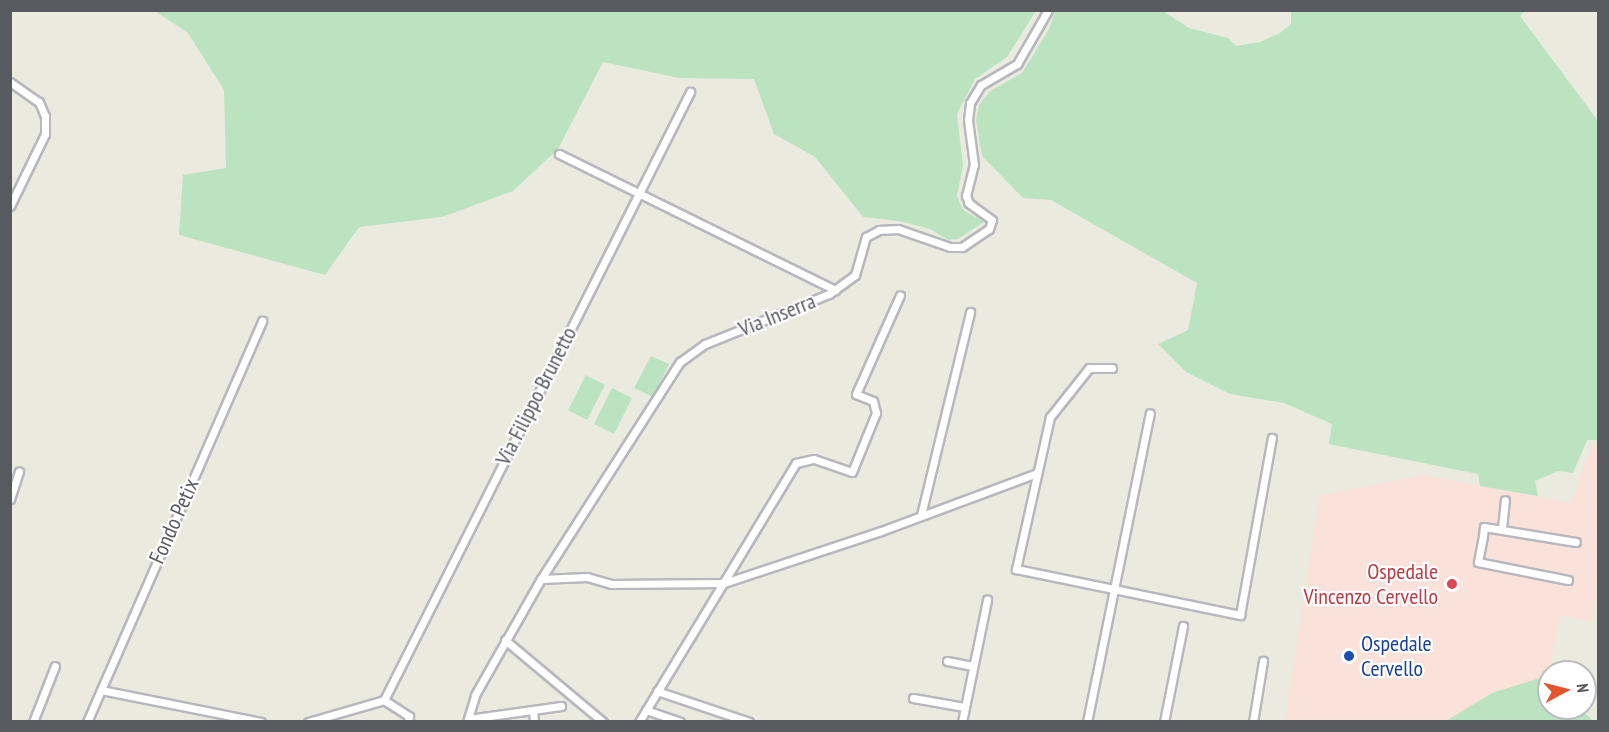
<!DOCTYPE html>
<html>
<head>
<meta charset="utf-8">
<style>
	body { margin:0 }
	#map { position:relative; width:1609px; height:732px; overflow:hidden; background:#ebeadf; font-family:"PT Sans Narrow",sans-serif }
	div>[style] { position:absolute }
	.medical>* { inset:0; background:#fae1d9 }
	.green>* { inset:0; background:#bbe3c0 }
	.roads { filter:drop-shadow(2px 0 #b7b8be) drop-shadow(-2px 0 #b7b8be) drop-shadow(0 2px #b7b8be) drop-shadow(0 -2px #b7b8be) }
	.minor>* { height:7px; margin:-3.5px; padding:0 3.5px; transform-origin:3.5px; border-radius:3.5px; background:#fff }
	.dots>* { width:16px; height:16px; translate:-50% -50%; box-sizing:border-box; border:3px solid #fff; border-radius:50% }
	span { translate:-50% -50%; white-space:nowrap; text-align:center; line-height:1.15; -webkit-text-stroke:4.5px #fff; paint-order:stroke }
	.street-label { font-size:22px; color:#585a60 }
	.health-label { font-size:22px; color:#be3a42 }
	.right { translate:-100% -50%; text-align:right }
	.transit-label { font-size:22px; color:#164399 }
	.left { translate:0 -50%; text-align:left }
	.frame { position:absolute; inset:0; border:12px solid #585a60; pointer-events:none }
	.north { position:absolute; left:1537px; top:660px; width:60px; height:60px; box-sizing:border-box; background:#fff; border:2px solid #bcbdbf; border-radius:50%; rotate:83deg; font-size:16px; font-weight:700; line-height:24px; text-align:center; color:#585a60 }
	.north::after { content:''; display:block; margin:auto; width:21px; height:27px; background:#e5532b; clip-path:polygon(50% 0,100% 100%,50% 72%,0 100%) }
</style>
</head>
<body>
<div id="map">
	<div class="medical">
		<div style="clip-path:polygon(1592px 445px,1598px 446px,1598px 578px,1592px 622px,1560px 615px,1548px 677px,1492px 693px,1446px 721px,1285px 722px,1319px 496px,1423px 475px,1571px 503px)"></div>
	</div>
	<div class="green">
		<div style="clip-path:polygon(155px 11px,1036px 11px,1007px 57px,975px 79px,957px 114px,963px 165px,957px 196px,963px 210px,984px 222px,958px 239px,948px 240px,930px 229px,899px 221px,863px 217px,815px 157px,774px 134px,754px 79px,679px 78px,603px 62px,558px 149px,513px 191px,442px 217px,359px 227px,325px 275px,179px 235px,183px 175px,226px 168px,224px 90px,188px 33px)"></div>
		<div style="clip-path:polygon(1055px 11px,1163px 11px,1189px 28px,1228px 38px,1236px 46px,1260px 42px,1280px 33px,1291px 24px,1291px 11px,1525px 11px,1520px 16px,1598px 121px,1598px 440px,1587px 440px,1573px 473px,1558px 471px,1535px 481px,1538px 496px,1480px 486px,1478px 474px,1329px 444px,1332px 424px,1284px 403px,1230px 394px,1186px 372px,1158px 344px,1188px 330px,1197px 283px,1051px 200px,1023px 198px,982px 156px,976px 120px,979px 105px,990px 91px,1022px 73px,1049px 29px)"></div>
		<div style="clip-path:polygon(651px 356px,669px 364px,653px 397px,634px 388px)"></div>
		<div style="clip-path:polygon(586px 375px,605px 385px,587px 420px,568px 410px)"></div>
		<div style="clip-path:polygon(612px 388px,632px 398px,614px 434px,594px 424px)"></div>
		<div style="clip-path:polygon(1543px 677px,1549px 678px,1549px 708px,1580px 708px,1593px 721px,1446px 721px,1492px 693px)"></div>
	</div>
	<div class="roads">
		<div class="minor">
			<div style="left:10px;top:82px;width:35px;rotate:35deg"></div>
			<div style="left:39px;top:102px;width:15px;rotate:67deg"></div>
			<div style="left:45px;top:116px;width:18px;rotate:90deg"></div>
			<div style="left:45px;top:134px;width:80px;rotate:115.9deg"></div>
			<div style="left:559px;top:154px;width:308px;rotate:26.2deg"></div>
			<div style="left:1112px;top:368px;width:23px;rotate:180deg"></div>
			<div style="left:1089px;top:368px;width:63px;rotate:128.5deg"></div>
			<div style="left:1050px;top:417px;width:156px;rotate:102.6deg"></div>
			<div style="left:1016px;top:569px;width:229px;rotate:11.6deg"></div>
			<div style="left:1240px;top:615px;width:180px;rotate:-79.8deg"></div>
			<div style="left:10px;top:499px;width:29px;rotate:-72deg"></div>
			<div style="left:921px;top:515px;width:209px;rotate:-76.4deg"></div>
			<div style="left:1502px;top:528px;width:28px;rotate:-84deg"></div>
			<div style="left:541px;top:579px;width:46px;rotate:-2.5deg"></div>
			<div style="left:587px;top:577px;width:25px;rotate:16deg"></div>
			<div style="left:611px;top:584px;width:113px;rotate:-0.5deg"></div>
			<div style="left:724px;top:583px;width:165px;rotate:-18.3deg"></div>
			<div style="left:881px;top:531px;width:166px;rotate:-20.4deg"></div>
			<div style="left:1568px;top:580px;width:92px;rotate:-168.7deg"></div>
			<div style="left:1478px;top:562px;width:26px;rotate:-79deg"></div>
			<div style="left:1483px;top:536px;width:9px;rotate:-84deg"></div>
			<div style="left:1484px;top:527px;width:93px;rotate:9.3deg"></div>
			<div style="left:505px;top:640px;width:128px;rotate:39.9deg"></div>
			<div style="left:947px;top:661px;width:26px;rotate:11deg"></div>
			<div style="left:101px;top:690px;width:163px;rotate:11.3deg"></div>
			<div style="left:657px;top:691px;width:97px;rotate:18.6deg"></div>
			<div style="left:913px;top:698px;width:52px;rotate:10deg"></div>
			<div style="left:384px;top:700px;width:681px;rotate:-63.28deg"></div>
			<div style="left:384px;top:700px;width:30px;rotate:33deg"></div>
			<div style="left:409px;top:716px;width:6px;rotate:99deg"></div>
			<div style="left:533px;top:710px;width:12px;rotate:85deg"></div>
			<div style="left:646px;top:710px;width:36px;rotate:19deg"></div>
			<div style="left:468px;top:719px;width:94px;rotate:-8deg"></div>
			<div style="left:33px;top:722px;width:60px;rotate:-68.6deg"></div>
			<div style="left:87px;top:722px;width:438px;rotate:-66.4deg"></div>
			<div style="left:308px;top:722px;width:79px;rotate:-16.1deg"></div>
			<div style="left:467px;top:722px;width:28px;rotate:-73deg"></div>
			<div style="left:475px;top:695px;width:133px;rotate:-60.4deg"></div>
			<div style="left:541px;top:579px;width:258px;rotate:-57.4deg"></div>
			<div style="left:680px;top:362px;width:31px;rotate:-36deg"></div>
			<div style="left:705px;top:344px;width:134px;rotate:-22deg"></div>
			<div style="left:829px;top:294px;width:32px;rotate:-36deg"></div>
			<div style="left:855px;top:275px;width:40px;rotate:-74deg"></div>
			<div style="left:866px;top:237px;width:15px;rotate:-28deg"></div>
			<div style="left:879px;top:230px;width:19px;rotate:-3deg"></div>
			<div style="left:898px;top:229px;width:55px;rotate:19.1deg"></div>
			<div style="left:950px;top:247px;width:12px"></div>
			<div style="left:962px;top:247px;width:32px;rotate:-34deg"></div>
			<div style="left:989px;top:229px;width:9px;rotate:-72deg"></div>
			<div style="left:992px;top:220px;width:29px;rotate:-144deg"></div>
			<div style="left:969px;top:203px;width:8px;rotate:-113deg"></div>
			<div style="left:966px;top:196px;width:32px;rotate:-76deg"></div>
			<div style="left:974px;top:165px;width:45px;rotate:-97.6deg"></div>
			<div style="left:968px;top:120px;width:17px;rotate:-83deg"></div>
			<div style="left:970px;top:103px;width:21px;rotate:-59deg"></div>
			<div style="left:981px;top:85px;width:42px;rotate:-30.3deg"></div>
			<div style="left:1017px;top:64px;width:62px;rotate:-60.1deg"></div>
			<div style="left:639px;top:722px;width:303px;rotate:-58.8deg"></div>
			<div style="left:796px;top:463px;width:18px;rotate:-13deg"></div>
			<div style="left:814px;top:459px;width:40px;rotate:18.9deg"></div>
			<div style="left:852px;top:472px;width:64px;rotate:-67.9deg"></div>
			<div style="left:876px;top:413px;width:12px;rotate:-104deg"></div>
			<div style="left:873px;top:401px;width:18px;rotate:-158deg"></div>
			<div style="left:856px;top:394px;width:108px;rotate:-66deg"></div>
			<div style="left:962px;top:722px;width:125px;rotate:-78.4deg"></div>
			<div style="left:1087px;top:722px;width:315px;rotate:-78.5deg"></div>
			<div style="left:1164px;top:722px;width:98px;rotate:-78.8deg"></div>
			<div style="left:1253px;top:722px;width:62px;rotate:-80.7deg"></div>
		</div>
	</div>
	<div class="dots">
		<div style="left:1452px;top:584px;background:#e0444e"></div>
		<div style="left:1349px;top:656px;background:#1a4fb4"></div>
	</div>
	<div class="street-label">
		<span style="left:777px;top:315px;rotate:-22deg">Via Inserra</span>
		<span style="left:536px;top:396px;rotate:-63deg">Via Filippo Brunetto</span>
		<span style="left:174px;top:521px;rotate:-66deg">Fondo Petix</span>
	</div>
	<div class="health-label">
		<span class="right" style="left:1438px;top:584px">Ospedale<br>Vincenzo Cervello</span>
	</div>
	<div class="transit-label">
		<span class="left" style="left:1361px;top:656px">Ospedale<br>Cervello</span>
	</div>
	<div class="frame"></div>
	<div class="north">N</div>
</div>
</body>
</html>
